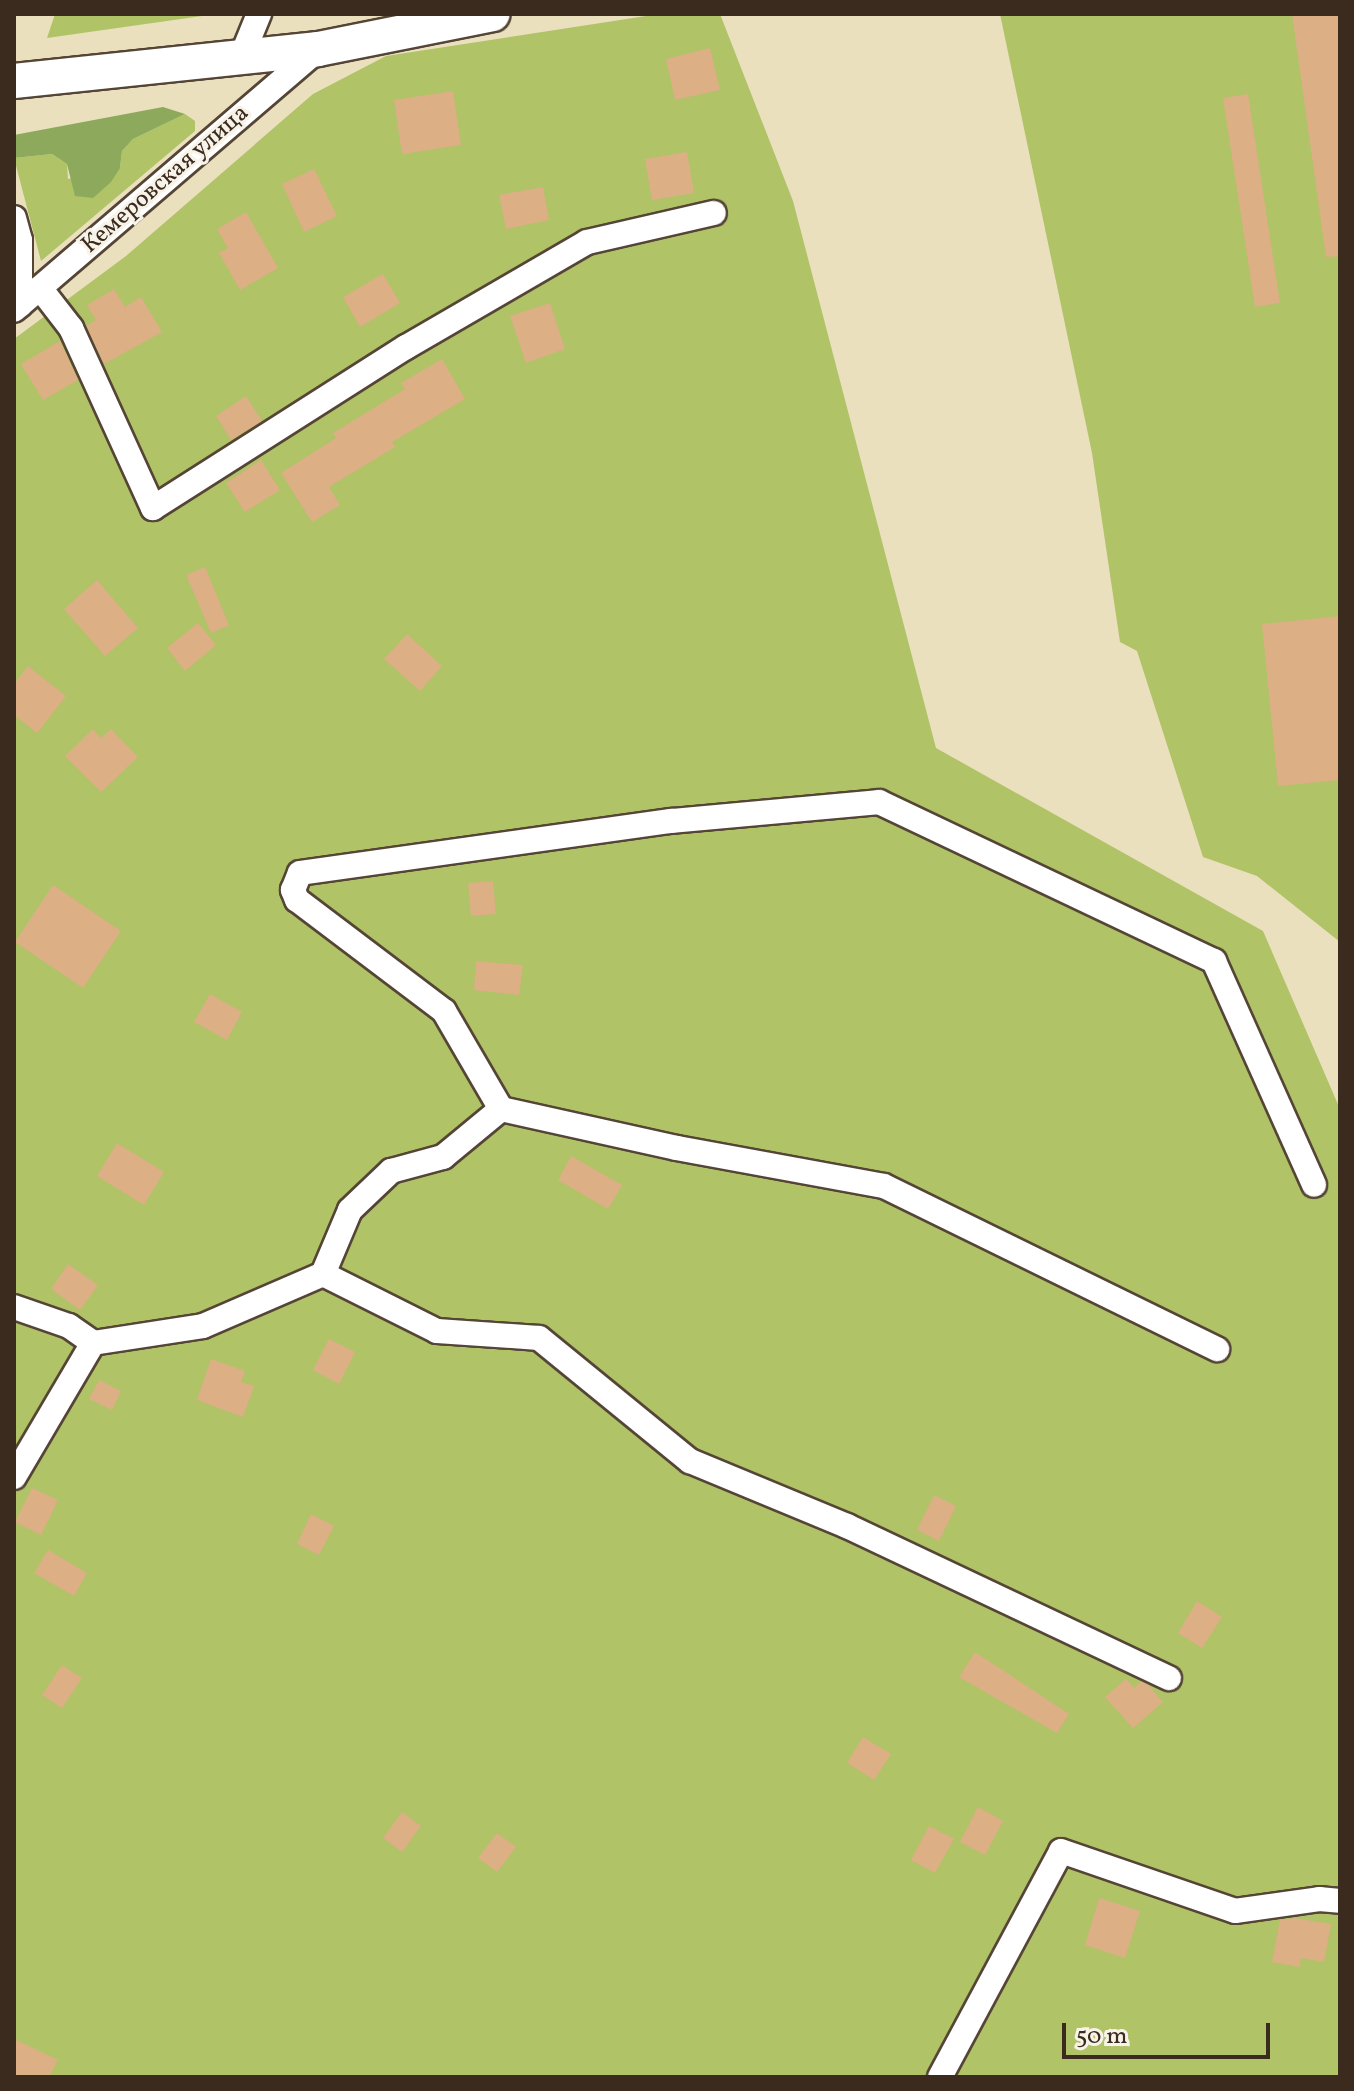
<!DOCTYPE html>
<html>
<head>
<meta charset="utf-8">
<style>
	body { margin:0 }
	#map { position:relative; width:1354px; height:2091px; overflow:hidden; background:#eae0be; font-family:Vollkorn,serif }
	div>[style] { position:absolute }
	.green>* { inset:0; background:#b0c367 }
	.forest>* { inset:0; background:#8ca95c }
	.building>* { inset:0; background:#dcaf84 }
	.roads { filter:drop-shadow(2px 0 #554536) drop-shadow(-2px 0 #554536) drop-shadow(0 2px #554536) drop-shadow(0 -2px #554536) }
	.minor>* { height:24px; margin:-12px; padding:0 12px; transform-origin:12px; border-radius:12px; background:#fff }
	.secondary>* { height:34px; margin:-17px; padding:0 17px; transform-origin:17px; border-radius:17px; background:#fff }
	span { translate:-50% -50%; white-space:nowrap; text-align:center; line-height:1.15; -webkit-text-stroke:6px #f7f3e8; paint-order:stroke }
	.street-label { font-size:24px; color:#3b2a1e }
	.frame { position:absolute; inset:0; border:16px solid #3b2a1e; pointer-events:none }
	.scale { position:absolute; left:1062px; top:2023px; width:208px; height:36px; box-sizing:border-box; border:4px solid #3b2a1e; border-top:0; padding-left:10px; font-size:24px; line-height:28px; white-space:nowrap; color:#3b2a1e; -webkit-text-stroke:6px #f7f3e8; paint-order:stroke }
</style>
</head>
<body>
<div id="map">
	<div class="green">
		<div style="clip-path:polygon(55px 14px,216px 14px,47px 38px)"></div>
		<div style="clip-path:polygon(659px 14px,720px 14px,793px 201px,936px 748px,1263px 931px,1340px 1109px,1340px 2077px,14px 2077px,14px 339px,126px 256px,313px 94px,386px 56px)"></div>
		<div style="clip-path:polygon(1000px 14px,1340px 14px,1340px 942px,1257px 876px,1203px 857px,1137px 651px,1120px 642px,1092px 453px)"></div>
		<div style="clip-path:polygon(185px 114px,195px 121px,195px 131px,41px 261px,14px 158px,52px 154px,67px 164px,68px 179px,120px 168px,122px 151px,133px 139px)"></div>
	</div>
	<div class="forest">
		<div style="clip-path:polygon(163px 107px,185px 114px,133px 139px,122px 151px,120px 168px,111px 182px,93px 198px,75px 196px,67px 164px,52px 154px,14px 158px,14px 135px)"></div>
	</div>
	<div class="building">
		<div style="clip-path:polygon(1292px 14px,1340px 14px,1340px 256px,1326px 257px)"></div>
		<div style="clip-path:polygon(710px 48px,720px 90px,675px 100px,666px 59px)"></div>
		<div style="clip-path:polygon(453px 91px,461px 145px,402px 154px,394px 100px)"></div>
		<div style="clip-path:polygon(1248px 94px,1280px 303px,1255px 307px,1223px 98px)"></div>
		<div style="clip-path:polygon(687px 152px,694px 193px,652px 200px,645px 159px)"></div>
		<div style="clip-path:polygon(314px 169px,337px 216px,304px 232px,282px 184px)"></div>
		<div style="clip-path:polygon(543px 187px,549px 220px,506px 229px,499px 195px)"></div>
		<div style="clip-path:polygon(246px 212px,278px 268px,240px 290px,219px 253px,228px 248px,217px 229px)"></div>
		<div style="clip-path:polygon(383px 274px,400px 303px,360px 327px,343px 297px)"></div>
		<div style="clip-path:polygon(114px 289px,125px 307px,141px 297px,162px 332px,104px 364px,86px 326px,96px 320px,87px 305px)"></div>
		<div style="clip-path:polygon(550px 303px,565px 349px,526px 363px,510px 316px)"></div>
		<div style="clip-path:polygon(60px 341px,78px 380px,43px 400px,21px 364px)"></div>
		<div style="clip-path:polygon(442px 359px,465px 399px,392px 442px,395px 447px,329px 487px,340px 505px,312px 522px,281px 473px,336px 438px,333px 433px,405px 389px,401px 383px)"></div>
		<div style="clip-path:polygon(246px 396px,262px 421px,231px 440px,216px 416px)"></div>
		<div style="clip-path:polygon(261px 460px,280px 490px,245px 512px,226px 483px)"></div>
		<div style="clip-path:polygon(205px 567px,229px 625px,211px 633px,186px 575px)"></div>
		<div style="clip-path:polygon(97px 580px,138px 628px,105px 656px,64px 609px)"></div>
		<div style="clip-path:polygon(1340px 616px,1340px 780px,1278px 786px,1262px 624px)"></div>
		<div style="clip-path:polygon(198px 623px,216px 645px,185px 671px,167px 648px)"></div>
		<div style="clip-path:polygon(407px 634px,442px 666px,420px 691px,384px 659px)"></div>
		<div style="clip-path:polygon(28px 666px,66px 696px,37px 733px,14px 715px,14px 684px)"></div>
		<div style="clip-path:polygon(93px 729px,101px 738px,111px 729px,138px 757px,101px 792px,65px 756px)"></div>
		<div style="clip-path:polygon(493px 881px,496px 914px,471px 916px,468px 883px)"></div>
		<div style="clip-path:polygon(53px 885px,121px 931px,83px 988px,15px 942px)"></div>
		<div style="clip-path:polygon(476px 961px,523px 965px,519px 995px,474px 990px)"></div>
		<div style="clip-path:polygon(210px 994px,242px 1012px,227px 1040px,194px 1022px)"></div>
		<div style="clip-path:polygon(117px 1143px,164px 1172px,144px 1205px,97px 1176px)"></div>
		<div style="clip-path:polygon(571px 1156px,622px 1185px,608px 1209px,558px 1180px)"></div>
		<div style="clip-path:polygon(68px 1264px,98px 1285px,80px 1310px,51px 1289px)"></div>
		<div style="clip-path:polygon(329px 1339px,355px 1352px,339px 1384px,313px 1370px)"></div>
		<div style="clip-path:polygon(211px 1359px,245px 1371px,241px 1382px,254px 1386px,243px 1417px,197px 1400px)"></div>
		<div style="clip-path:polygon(99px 1380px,121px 1391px,112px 1410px,89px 1399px)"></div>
		<div style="clip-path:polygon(32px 1488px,58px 1500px,41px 1535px,15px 1522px)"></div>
		<div style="clip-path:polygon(934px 1495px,956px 1506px,939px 1541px,917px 1530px)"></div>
		<div style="clip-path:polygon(311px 1514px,334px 1526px,319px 1555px,297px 1544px)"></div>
		<div style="clip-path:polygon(48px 1550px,87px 1573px,74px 1596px,34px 1573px)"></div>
		<div style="clip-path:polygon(1197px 1601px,1222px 1617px,1202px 1648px,1178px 1633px)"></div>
		<div style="clip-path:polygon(975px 1652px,1069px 1714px,1057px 1733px,959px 1677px)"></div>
		<div style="clip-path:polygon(62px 1665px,82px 1678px,62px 1708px,42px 1695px)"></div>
		<div style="clip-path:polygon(1126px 1679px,1134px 1688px,1141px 1681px,1148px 1685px,1163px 1702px,1133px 1728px,1105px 1697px)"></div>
		<div style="clip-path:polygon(863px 1737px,891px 1754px,874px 1780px,847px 1763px)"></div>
		<div style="clip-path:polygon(978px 1807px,1003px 1821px,985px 1855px,960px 1842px)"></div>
		<div style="clip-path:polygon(402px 1812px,421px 1826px,402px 1852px,383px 1838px)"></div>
		<div style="clip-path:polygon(929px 1826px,954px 1839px,935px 1873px,911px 1860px)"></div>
		<div style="clip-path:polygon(497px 1833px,516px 1847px,497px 1872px,478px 1858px)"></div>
		<div style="clip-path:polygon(1099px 1898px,1140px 1911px,1125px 1958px,1085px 1945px)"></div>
		<div style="clip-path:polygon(1295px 1918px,1331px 1924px,1324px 1962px,1301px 1958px,1299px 1967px,1272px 1962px,1280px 1920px)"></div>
		<div style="clip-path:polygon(14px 2039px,58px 2060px,49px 2077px,14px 2077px)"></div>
	</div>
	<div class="roads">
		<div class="minor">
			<div style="left:241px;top:58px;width:48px;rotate:-67.8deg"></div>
			<div style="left:14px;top:218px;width:23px;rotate:75deg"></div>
			<div style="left:20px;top:240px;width:65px;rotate:90deg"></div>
			<div style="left:40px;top:288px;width:51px;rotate:52.2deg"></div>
			<div style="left:71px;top:328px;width:198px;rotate:65.5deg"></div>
			<div style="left:153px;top:508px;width:300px;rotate:-32.5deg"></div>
			<div style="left:406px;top:347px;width:209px;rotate:-30.1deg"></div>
			<div style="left:587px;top:242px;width:130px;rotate:-12.9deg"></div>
			<div style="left:14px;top:310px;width:401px;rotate:-40.6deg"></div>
			<div style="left:501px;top:1109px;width:113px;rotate:-120.2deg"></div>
			<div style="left:444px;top:1011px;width:184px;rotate:-142.9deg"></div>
			<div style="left:297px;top:900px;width:11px;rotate:-112deg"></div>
			<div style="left:293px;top:890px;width:18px;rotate:-68deg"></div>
			<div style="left:300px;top:873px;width:375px;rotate:-8deg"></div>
			<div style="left:671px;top:821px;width:209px;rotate:-5.2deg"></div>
			<div style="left:879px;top:802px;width:371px;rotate:25.4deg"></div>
			<div style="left:1214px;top:961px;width:245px;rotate:65.9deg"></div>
			<div style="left:323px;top:1274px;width:69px;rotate:-67.1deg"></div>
			<div style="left:350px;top:1210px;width:57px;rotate:-43.6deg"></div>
			<div style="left:391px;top:1171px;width:54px;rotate:-15.1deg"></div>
			<div style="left:443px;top:1157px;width:75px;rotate:-39.6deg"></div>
			<div style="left:501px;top:1109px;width:180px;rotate:12.5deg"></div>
			<div style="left:677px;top:1148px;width:210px;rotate:10.4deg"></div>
			<div style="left:884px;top:1186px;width:371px;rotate:26.1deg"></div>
			<div style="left:14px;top:1307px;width:58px;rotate:19.1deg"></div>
			<div style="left:69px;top:1326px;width:29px;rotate:35deg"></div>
			<div style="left:93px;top:1343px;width:111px;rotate:-8.8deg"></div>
			<div style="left:203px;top:1326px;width:131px;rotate:-23.4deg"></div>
			<div style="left:323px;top:1274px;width:127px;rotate:26.6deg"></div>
			<div style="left:437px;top:1331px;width:102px;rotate:3.9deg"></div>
			<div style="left:539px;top:1338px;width:195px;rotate:39.2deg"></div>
			<div style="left:690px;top:1461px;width:170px;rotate:22.5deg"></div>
			<div style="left:847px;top:1526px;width:356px;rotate:25.3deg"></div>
			<div style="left:14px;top:1477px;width:156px;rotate:-59.5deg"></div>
			<div style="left:940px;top:2077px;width:256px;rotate:-61.8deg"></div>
			<div style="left:1061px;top:1851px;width:184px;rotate:19deg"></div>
			<div style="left:1235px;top:1911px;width:85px;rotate:-8.1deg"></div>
			<div style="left:1319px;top:1899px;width:21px;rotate:5deg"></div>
		</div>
		<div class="secondary">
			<div style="left:14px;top:81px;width:306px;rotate:-6deg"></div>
			<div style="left:318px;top:49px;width:178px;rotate:-11.3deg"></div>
		</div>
	</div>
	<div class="street-label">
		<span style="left:166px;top:180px;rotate:-41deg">Кемеровская улица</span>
	</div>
	<div class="frame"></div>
	<div class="scale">50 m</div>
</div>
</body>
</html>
